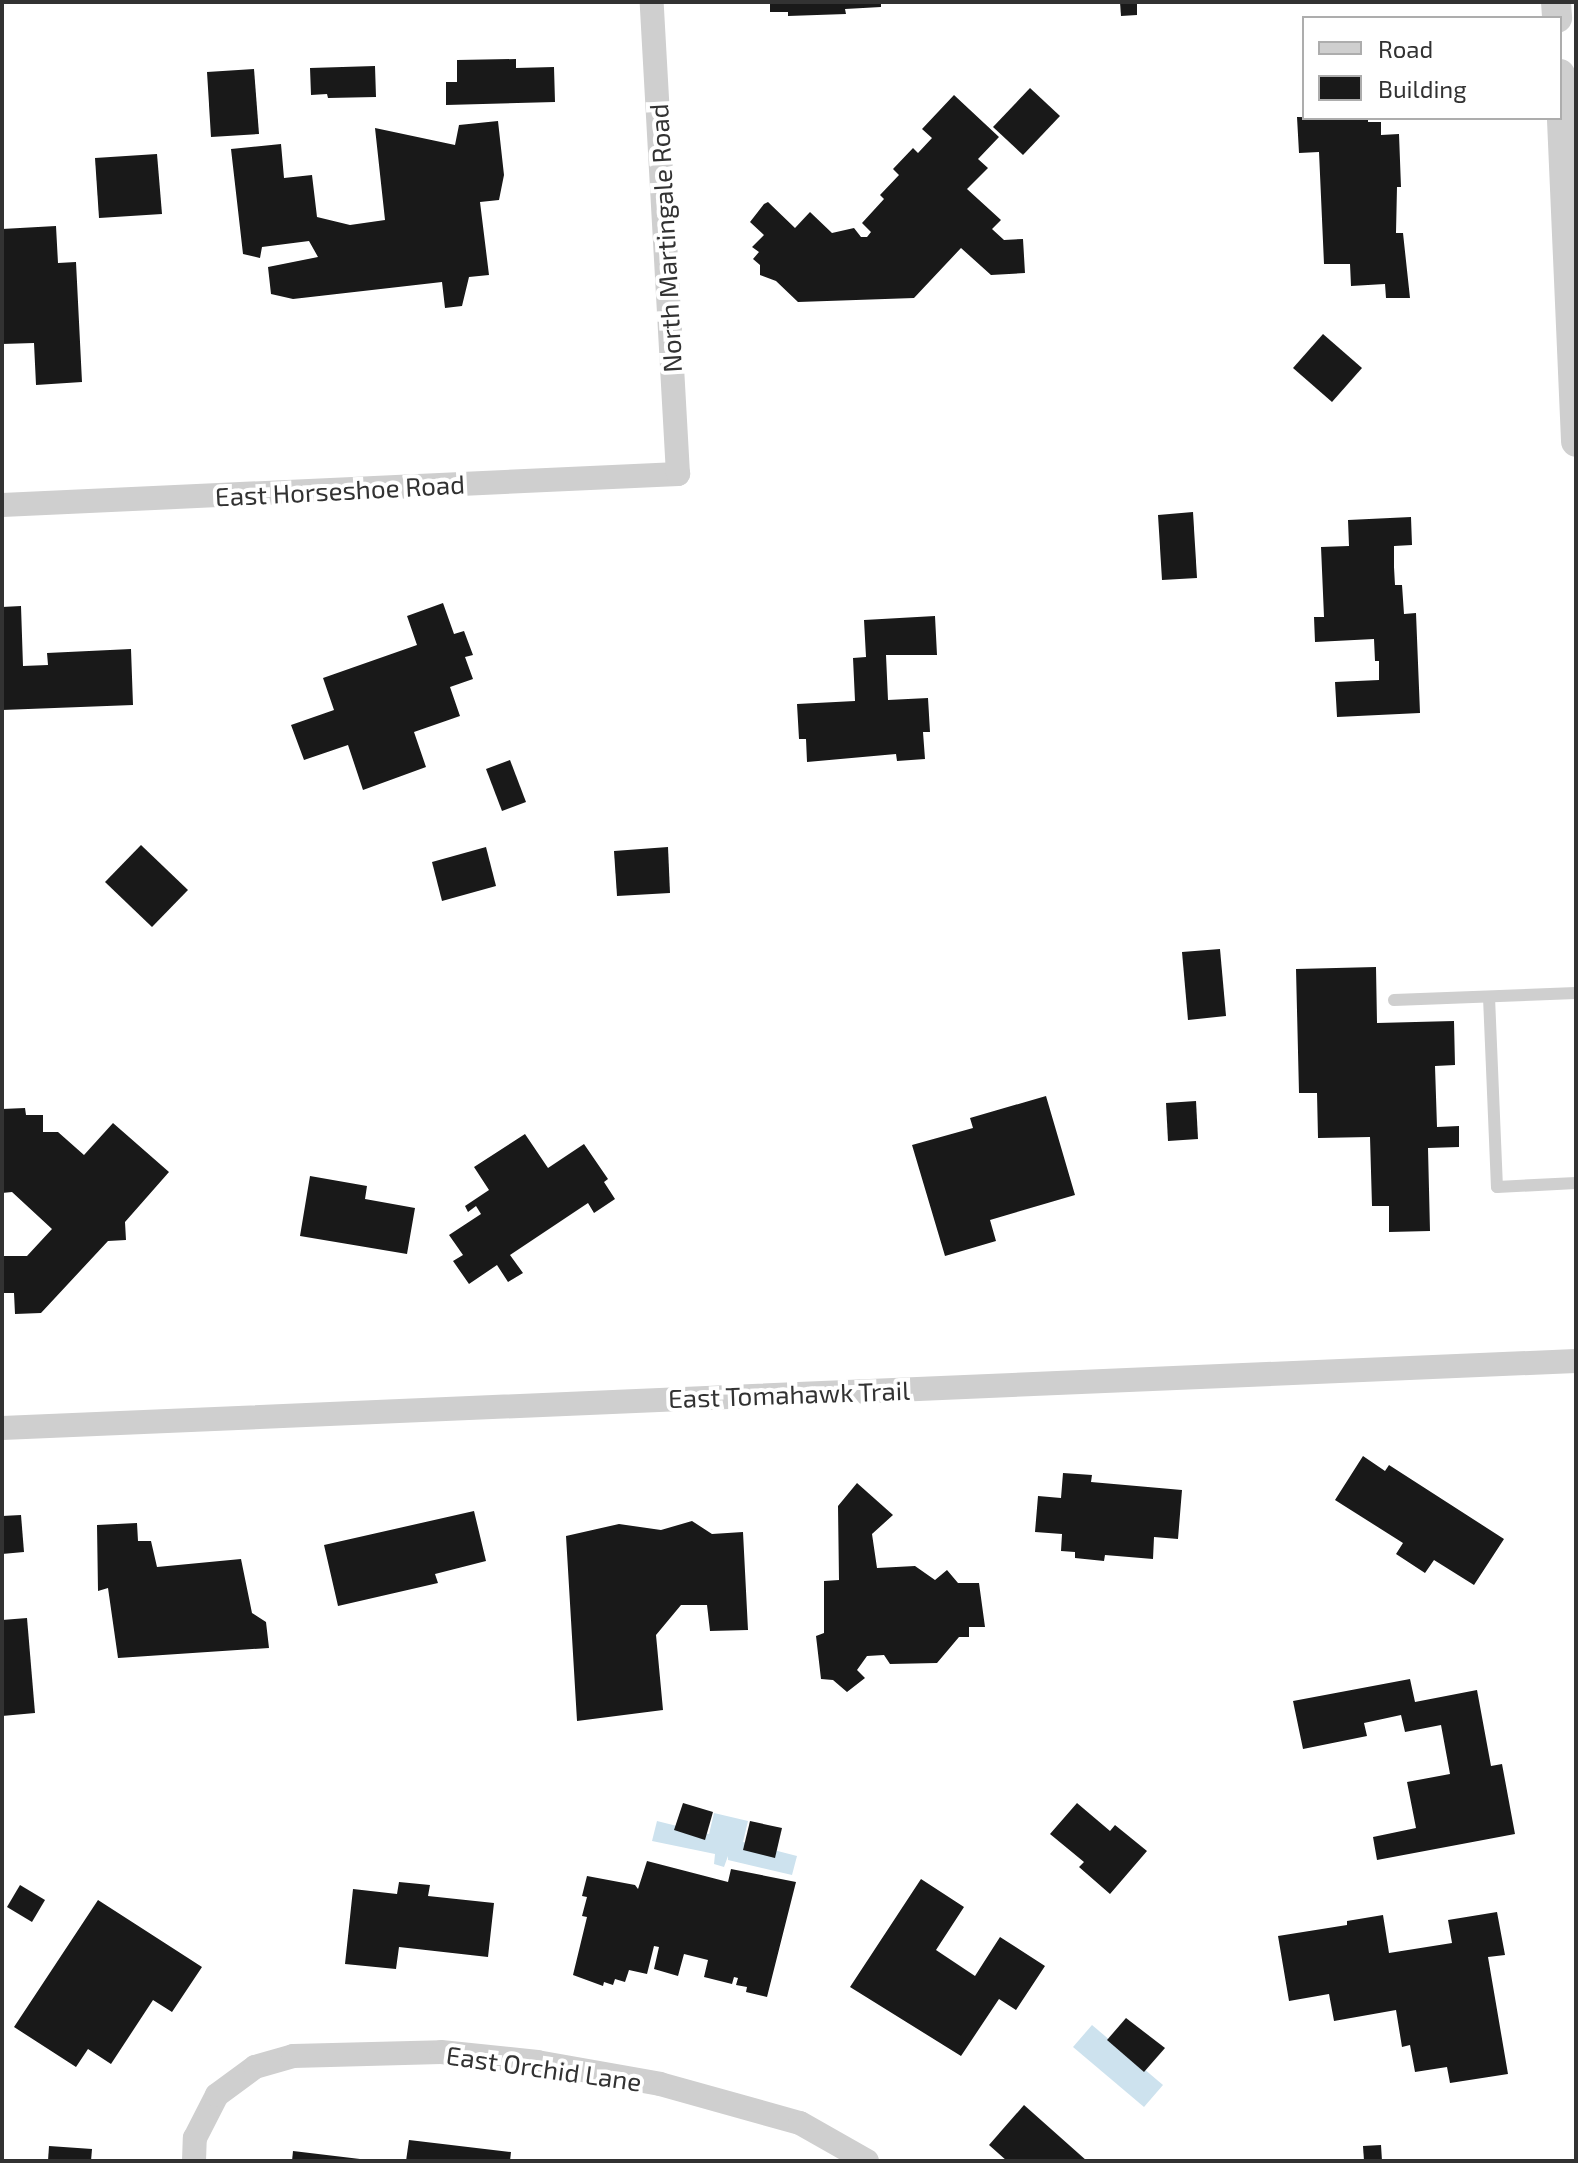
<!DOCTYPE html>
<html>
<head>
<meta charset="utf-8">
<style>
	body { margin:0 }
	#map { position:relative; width:1578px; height:2163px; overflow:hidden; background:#fff; font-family:"Exo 2",sans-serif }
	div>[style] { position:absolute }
	.water>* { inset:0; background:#cde2ee }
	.building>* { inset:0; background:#191919 }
	.service>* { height:12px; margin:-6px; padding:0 6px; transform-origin:6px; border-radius:6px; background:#cfcfcf }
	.minor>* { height:24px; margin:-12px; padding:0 12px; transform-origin:12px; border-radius:12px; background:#cfcfcf }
	.tertiary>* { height:30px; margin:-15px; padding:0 15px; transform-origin:15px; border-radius:15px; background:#cfcfcf }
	span { translate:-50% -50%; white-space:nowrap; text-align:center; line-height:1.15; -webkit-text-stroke:8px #fff; paint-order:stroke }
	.street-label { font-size:26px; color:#323232 }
	.frame { position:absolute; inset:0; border:4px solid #323232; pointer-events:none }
	.legend { position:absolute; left:1302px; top:16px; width:260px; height:104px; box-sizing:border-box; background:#fff; border:2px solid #adadad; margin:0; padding:10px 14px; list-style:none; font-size:24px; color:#323232 }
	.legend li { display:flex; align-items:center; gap:16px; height:40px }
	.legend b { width:40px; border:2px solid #adadad }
</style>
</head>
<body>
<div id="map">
	<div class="water">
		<div style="clip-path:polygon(714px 1813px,748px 1821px,743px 1842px,797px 1856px,792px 1875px,728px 1860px,728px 1856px,724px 1867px,714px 1864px,715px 1854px,652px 1841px,657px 1821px,709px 1834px)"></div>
		<div style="clip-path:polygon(1092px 2025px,1163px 2085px,1144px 2107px,1073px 2047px)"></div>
	</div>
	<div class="building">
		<div style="clip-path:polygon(770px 2px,881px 2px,881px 7px,845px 9px,846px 14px,788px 16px,788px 12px,770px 12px)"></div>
		<div style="clip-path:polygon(1120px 2px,1137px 2px,1137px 15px,1121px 16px)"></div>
		<div style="clip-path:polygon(516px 59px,516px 68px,554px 67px,555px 102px,446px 105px,446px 82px,457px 82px,457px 60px)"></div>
		<div style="clip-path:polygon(375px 66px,376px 97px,328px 98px,327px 94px,311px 95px,310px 68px)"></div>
		<div style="clip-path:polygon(254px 69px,259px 134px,211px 137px,207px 72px)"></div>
		<div style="clip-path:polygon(1030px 88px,1060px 116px,1023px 155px,993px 127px)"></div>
		<div style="clip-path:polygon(954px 95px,999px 137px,978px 159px,988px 168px,967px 189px,1001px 220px,992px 229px,1004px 240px,1023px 239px,1025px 273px,991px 275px,961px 248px,914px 298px,798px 302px,776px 281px,760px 275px,760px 265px,753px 259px,759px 252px,752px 247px,764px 235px,750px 222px,764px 204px,768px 202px,795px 228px,810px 212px,832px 233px,854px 228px,861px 237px,867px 237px,871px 232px,862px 223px,884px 199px,880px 195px,899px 175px,893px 169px,913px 148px,918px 153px,932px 138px,922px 129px)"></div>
		<div style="clip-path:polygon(1297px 117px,1368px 118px,1368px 122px,1381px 122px,1381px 135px,1399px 134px,1401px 187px,1397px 187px,1396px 233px,1403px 233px,1410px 298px,1386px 298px,1385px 284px,1351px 286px,1350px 264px,1324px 264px,1319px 152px,1299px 153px)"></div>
		<div style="clip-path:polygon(498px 121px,504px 175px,499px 200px,480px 202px,489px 275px,469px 277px,462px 306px,445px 308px,442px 282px,293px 299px,271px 294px,268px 267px,318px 257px,309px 241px,262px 247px,260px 258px,243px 254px,231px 149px,281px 144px,284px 178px,312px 175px,317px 217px,350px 225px,385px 220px,375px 128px,455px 145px,459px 125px)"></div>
		<div style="clip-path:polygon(157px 154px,162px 214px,99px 218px,95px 158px)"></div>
		<div style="clip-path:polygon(56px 226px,58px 263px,76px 262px,82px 382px,36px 385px,34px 343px,2px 344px,2px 229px)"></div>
		<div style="clip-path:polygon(1323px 334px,1362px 368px,1332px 402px,1293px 368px)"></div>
		<div style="clip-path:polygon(1193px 512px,1197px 578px,1162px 580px,1158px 515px)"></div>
		<div style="clip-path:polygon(1411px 517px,1412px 545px,1394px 546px,1394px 567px,1395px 585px,1402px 585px,1404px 614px,1416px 613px,1420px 713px,1337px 717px,1335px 682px,1379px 680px,1379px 661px,1375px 661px,1374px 639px,1315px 642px,1314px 617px,1324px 617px,1321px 547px,1349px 546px,1348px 520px)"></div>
		<div style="clip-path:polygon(443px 603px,454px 634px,464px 631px,473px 655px,465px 657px,473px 679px,450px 687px,460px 716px,414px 732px,426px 767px,363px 790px,348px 745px,304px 760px,291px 725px,334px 710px,323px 678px,417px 645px,407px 616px)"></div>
		<div style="clip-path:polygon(21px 606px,23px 666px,48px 665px,47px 653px,131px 649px,133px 705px,2px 710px,2px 607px)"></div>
		<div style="clip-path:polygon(935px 616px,937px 655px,886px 655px,888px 700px,928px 698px,930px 732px,923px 732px,925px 759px,897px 761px,896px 754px,807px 762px,806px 739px,799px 739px,797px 704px,855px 701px,853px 658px,866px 657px,864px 620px)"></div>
		<div style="clip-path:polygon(510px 760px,526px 802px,502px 811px,486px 769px)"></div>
		<div style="clip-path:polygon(141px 845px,188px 890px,152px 927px,105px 882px)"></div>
		<div style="clip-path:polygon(486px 847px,496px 886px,442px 901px,432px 862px)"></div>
		<div style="clip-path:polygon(668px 847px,670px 893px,617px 896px,614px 851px)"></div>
		<div style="clip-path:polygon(1220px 949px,1226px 1016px,1188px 1020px,1182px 952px)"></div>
		<div style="clip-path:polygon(1376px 967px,1377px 1023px,1454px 1021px,1455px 1065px,1435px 1066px,1437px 1127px,1459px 1126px,1459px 1147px,1428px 1148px,1430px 1231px,1389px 1232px,1389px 1206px,1372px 1206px,1370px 1137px,1318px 1138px,1317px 1093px,1299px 1093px,1296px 969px)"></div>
		<div style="clip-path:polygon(1046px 1096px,1075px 1195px,990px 1220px,996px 1241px,945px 1256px,912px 1145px,973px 1128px,970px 1118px)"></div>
		<div style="clip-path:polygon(1196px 1101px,1198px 1139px,1168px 1141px,1166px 1103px)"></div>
		<div style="clip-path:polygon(25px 1108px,26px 1115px,43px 1115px,43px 1132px,58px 1132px,84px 1155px,113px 1123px,169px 1172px,125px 1222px,126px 1240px,108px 1241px,41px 1313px,15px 1314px,14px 1293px,3px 1293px,2px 1256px,27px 1256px,52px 1229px,12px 1192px,2px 1193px,2px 1109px)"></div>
		<div style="clip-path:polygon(525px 1134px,548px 1168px,584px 1144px,608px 1179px,604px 1182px,615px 1199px,594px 1213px,588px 1203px,510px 1255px,523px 1273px,508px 1282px,497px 1265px,469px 1284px,453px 1261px,463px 1255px,449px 1235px,481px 1214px,476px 1206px,468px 1212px,465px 1206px,489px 1190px,474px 1167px)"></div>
		<div style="clip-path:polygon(310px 1176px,367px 1186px,365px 1199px,415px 1208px,407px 1254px,300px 1236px)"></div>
		<div style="clip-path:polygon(1363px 1456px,1385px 1471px,1389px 1465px,1504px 1539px,1474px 1585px,1434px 1560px,1425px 1573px,1396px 1554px,1403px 1543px,1335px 1500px)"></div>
		<div style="clip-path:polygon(1063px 1473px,1092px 1475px,1091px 1482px,1182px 1490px,1178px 1539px,1154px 1537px,1153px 1559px,1105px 1555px,1104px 1561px,1075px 1558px,1075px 1552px,1061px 1551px,1062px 1534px,1035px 1532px,1038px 1496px,1061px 1498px)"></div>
		<div style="clip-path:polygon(857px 1483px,893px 1515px,872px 1534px,877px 1568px,915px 1566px,935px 1580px,947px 1570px,958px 1583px,979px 1583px,985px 1627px,969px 1627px,969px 1637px,959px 1637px,937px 1663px,890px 1664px,884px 1655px,867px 1656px,857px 1670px,865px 1678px,847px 1692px,833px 1680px,821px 1679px,816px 1636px,824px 1633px,824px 1581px,839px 1580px,838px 1506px)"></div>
		<div style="clip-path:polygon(474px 1511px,486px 1561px,435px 1574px,438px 1583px,338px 1606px,324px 1545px)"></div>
		<div style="clip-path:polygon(21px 1515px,24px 1552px,2px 1554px,2px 1516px)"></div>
		<div style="clip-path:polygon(692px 1521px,712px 1534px,743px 1532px,748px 1630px,710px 1631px,707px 1605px,681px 1605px,656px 1635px,663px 1710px,577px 1721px,566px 1536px,619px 1524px,661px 1530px)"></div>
		<div style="clip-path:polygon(137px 1523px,138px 1541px,151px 1541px,157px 1567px,241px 1559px,252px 1613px,266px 1622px,269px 1648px,118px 1658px,108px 1588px,98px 1591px,97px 1525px)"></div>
		<div style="clip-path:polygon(27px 1618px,35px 1713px,2px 1716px,2px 1620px)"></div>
		<div style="clip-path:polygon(1410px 1679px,1415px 1702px,1477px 1690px,1491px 1766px,1502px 1764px,1515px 1834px,1377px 1860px,1373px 1837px,1416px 1828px,1407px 1782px,1450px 1774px,1441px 1725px,1405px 1732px,1401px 1715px,1364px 1723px,1367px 1736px,1303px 1749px,1293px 1701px)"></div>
		<div style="clip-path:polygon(683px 1803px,713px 1812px,705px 1840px,674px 1830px)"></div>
		<div style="clip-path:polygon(1077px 1803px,1110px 1831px,1115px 1825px,1147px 1851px,1110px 1894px,1079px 1867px,1084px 1862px,1050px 1834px)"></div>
		<div style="clip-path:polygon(750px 1821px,782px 1828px,775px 1858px,743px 1850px)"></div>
		<div style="clip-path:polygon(647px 1861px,728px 1882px,731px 1869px,796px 1882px,767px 1997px,746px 1992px,747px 1987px,736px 1985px,738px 1978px,734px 1977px,732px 1984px,704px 1977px,708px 1960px,684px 1954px,678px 1976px,654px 1969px,659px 1947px,654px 1946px,647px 1974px,629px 1970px,625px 1982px,615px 1979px,613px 1985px,604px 1982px,603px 1986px,573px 1975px,587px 1917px,582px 1916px,587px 1897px,582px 1896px,587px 1876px,635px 1885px,638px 1889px)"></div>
		<div style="clip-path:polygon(921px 1879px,964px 1907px,936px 1950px,975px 1976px,1000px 1937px,1045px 1966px,1016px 2010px,999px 1999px,961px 2056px,850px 1987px)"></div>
		<div style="clip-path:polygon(399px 1882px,430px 1885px,428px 1896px,494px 1903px,488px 1957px,399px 1947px,396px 1969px,345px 1964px,353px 1889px,397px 1894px)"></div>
		<div style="clip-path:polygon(20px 1885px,45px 1900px,32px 1922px,7px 1907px)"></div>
		<div style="clip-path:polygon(98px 1900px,202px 1967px,172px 2012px,153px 2000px,111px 2064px,88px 2049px,76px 2067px,14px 2027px)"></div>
		<div style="clip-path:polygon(1497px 1912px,1505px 1955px,1488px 1957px,1508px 2074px,1450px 2083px,1447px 2067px,1415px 2072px,1410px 2045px,1402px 2047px,1396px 2010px,1334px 2021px,1329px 1994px,1289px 2001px,1278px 1936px,1347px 1925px,1347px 1921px,1383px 1915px,1389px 1953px,1452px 1943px,1448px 1920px)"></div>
		<div style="clip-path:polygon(1126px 2018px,1165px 2048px,1144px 2072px,1107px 2040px)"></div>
		<div style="clip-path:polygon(1024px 2105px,1087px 2161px,1007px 2161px,989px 2145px)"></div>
		<div style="clip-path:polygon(409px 2140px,511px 2152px,510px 2161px,406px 2161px)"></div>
		<div style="clip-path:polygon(1381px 2145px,1382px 2161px,1364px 2161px,1363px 2146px)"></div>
		<div style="clip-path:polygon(49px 2146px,92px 2149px,91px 2161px,48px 2161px)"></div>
		<div style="clip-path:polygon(293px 2151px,360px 2159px,360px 2161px,292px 2161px)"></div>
	</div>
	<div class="service">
		<div style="left:1489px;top:997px;width:190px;rotate:87.6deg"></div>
		<div style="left:1497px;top:1187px;width:79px;rotate:-2.9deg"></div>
		<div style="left:1394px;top:1000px;width:182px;rotate:-2.2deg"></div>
	</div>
	<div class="minor">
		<div style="left:2px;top:505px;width:677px;rotate:-2.63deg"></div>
		<div style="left:678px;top:474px;width:473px;rotate:-93.2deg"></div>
		<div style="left:2px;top:1428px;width:1575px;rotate:-2.44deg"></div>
		<div style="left:194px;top:2161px;width:23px;rotate:-88deg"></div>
		<div style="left:195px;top:2138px;width:48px;rotate:-62.9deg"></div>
		<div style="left:217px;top:2095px;width:47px;rotate:-36.4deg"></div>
		<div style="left:255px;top:2067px;width:40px;rotate:-16deg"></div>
		<div style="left:293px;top:2056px;width:148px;rotate:-1.5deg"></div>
		<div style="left:441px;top:2052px;width:97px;rotate:5.9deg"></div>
		<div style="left:537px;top:2062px;width:125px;rotate:10.1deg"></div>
		<div style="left:660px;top:2084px;width:145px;rotate:15.6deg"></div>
		<div style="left:800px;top:2123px;width:77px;rotate:29.6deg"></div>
	</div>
	<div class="tertiary">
		<div style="left:1556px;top:2px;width:16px;rotate:86deg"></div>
		<div style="left:1560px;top:74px;width:368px;rotate:87.5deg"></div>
	</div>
	<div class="street-label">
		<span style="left:665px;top:238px;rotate:-93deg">North Martingale Road</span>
		<span style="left:340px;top:490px;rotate:-3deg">East Horseshoe Road</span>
		<span style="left:789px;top:1394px;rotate:-2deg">East Tomahawk Trail</span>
		<span style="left:544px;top:2068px;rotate:8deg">East Orchid Lane</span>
	</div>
	<div class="frame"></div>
	<ul class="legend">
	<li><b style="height:10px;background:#cfcfcf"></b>Road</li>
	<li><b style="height:22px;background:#191919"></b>Building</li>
	</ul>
</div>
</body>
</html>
